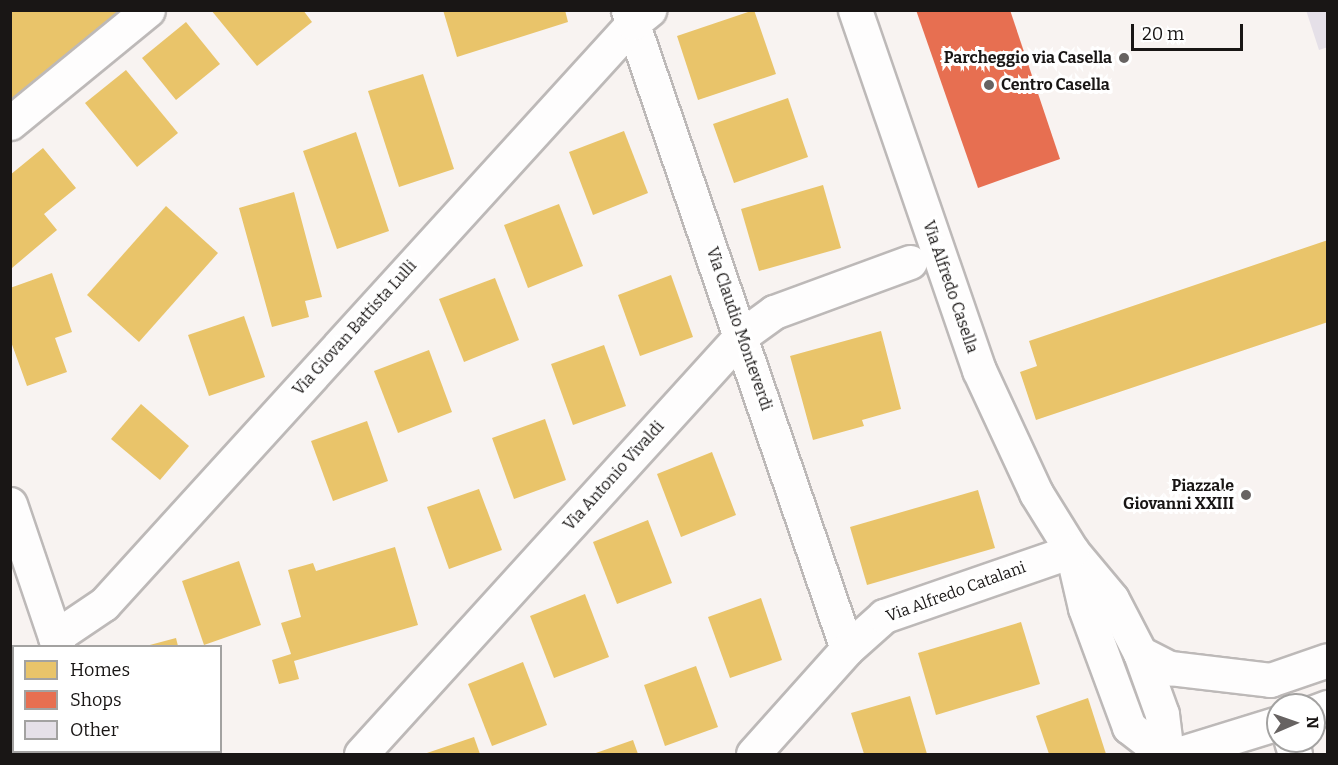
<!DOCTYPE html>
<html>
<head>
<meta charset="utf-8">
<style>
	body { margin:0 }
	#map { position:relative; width:1338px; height:765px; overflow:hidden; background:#f8f3f1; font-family:Bitter,serif }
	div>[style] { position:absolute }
	.homes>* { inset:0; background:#e9c46a }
	.shops>* { inset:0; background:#e76f51 }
	.building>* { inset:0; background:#e5e0e8 }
	.roads { filter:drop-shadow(2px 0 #bdb9b8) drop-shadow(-2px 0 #bdb9b8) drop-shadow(0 2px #bdb9b8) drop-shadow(0 -2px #bdb9b8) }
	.street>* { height:33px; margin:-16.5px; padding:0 16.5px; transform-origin:16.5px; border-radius:16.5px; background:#fefdfd }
	.secondary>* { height:33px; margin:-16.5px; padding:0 16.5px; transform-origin:16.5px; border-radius:16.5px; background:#fefdfd }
	.dots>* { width:16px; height:16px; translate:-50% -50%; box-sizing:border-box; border:3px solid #fff; border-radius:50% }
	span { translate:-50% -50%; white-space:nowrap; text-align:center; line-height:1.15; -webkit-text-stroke:6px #fff; paint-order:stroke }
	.poi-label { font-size:16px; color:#191615; font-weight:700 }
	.right { translate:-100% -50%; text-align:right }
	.left { translate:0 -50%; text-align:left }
	.street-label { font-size:16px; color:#191615 }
	.frame { position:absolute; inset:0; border:12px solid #191615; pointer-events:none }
	.legend { position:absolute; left:12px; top:645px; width:210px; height:108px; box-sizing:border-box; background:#fff; border:2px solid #a3a2a1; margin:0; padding:8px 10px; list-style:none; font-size:18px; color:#191615 }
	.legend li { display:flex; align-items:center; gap:12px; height:30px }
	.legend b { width:30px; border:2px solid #a3a2a1 }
	.north { position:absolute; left:1266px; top:693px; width:60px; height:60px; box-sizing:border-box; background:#fff; border:2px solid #a3a2a1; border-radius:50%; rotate:88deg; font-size:16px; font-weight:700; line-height:24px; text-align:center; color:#191615 }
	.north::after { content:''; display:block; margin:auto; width:21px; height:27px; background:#676362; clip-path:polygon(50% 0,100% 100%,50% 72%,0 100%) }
	.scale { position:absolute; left:1131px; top:24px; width:112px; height:27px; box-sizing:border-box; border:3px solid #191615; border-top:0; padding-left:8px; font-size:18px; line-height:21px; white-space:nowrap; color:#191615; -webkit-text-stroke:4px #fff; paint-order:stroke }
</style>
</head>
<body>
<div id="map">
	<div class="homes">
		<div style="clip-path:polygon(13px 10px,120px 10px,10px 100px,10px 13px)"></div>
		<div style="clip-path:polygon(211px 10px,303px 10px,312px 22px,257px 66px)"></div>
		<div style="clip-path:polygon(443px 10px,565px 10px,568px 22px,457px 57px)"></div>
		<div style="clip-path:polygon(754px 10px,776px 74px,698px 100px,677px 36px)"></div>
		<div style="clip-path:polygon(186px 22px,220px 64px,176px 100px,142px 58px)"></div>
		<div style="clip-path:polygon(126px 70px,178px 133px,137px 167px,85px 103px)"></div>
		<div style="clip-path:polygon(423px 74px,454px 169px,399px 187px,368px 91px)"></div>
		<div style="clip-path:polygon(788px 98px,808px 157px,734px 183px,713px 124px)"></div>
		<div style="clip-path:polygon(624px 131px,648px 193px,593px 215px,569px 152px)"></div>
		<div style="clip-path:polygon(356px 132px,389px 231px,337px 249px,303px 151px)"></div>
		<div style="clip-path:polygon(43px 148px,76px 188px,44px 214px,57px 230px,12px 268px,10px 175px)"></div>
		<div style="clip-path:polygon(823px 185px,841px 248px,759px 271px,741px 209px)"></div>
		<div style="clip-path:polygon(294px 192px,322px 297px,305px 301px,309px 317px,272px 327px,239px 208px)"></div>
		<div style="clip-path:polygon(559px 204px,583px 266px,528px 288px,504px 225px)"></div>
		<div style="clip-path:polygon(166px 206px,218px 253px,139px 342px,87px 295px)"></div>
		<div style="clip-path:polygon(1328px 240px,1328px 322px,1036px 420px,1020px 372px,1037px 366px,1029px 341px)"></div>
		<div style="clip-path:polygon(52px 273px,72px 332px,55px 338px,67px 372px,27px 386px,10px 339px,10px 288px)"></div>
		<div style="clip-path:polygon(671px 275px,693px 337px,640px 356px,618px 295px)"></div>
		<div style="clip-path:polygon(495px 278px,519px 340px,464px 362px,439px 299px)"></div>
		<div style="clip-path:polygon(244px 316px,265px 377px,209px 396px,188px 335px)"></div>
		<div style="clip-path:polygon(881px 331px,901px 409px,862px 420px,864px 426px,813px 440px,790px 356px)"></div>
		<div style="clip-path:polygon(604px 345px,626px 406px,573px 425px,551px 364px)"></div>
		<div style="clip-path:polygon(429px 350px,452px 412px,398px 433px,374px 371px)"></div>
		<div style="clip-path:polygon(141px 404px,189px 446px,160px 480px,111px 439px)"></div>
		<div style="clip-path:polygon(545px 419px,566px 480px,514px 499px,492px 438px)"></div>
		<div style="clip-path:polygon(367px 421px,388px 481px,333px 501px,311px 441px)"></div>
		<div style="clip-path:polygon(712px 452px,736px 515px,681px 537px,657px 474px)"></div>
		<div style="clip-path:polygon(479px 489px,502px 550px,449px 569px,427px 507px)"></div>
		<div style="clip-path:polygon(978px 490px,995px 548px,867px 585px,850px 527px)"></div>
		<div style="clip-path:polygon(648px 520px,672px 583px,617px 604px,593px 542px)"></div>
		<div style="clip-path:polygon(395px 547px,418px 625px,294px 661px,299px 679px,279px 684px,272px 660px,291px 654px,281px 623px,301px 617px,288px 570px,313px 563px,316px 571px)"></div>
		<div style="clip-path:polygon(239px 561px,261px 625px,204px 645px,182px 581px)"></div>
		<div style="clip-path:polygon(585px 594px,609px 657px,554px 678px,530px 616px)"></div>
		<div style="clip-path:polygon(761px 598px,782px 660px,730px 678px,708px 617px)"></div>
		<div style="clip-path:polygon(1021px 622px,1040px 684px,936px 715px,918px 653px)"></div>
		<div style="clip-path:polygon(176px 638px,178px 646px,146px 646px)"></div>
		<div style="clip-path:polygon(523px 662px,547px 725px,492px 746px,468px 684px)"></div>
		<div style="clip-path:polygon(696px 666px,718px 727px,665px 746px,644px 685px)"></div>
		<div style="clip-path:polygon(910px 696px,927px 754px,864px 754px,851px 713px)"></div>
		<div style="clip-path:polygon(1088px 698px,1106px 754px,1049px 754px,1036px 716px)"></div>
		<div style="clip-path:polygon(474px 737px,480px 754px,424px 754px)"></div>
		<div style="clip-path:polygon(633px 740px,638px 754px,593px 754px)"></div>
	</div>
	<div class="shops">
		<div style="clip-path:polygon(916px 10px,1010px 10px,1060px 159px,978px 188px)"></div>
	</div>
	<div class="building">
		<div style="clip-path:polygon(1306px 10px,1328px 10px,1328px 47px,1319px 50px)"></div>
	</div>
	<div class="roads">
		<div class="street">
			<div style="left:628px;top:10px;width:675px;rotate:71.08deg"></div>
			<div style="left:855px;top:10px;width:381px;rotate:71deg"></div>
			<div style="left:979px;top:370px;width:136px;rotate:65.1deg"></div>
			<div style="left:1036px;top:493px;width:68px;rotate:58.2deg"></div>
			<div style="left:1072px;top:551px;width:62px;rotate:50.2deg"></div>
			<div style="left:1112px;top:599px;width:61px;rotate:62.6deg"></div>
			<div style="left:1140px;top:653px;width:65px;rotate:70.2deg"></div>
			<div style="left:1162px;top:714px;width:40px;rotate:82.9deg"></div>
			<div style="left:10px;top:123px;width:178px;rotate:-39.3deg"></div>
			<div style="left:1073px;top:556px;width:53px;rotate:77deg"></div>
			<div style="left:1085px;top:608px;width:127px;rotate:69.7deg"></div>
			<div style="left:1129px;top:727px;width:44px;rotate:37.6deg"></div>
			<div style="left:55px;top:637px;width:59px;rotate:-34deg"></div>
			<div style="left:104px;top:604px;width:786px;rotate:-47.68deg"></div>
			<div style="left:633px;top:23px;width:21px;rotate:-39deg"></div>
			<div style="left:1140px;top:653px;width:34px;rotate:27deg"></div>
			<div style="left:1170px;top:668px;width:101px;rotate:6.8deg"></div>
			<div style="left:1270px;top:680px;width:61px;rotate:-19deg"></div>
			<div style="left:1314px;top:712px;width:15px;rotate:-20deg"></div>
			<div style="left:1291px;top:741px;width:14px;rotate:73deg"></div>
			<div style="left:361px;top:754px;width:565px;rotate:-47.73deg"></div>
			<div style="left:741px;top:336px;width:41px;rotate:-36deg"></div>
			<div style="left:774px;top:312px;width:145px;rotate:-20.2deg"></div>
			<div style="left:753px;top:754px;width:141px;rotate:-48.2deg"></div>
			<div style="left:847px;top:649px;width:50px;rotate:-41.7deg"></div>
			<div style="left:884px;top:616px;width:199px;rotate:-19.1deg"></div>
			<div style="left:1178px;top:754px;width:105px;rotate:-17.2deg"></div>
		</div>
		<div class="secondary">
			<div style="left:10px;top:504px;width:150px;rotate:71.3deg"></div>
			<div style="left:93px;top:752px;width:2px;rotate:63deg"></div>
		</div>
	</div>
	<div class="dots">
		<div style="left:1124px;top:58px;background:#676362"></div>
		<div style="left:989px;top:85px;background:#676362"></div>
		<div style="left:1246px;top:495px;background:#676362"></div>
	</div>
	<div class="poi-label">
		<span class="right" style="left:1112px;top:58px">Parcheggio via Casella</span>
		<span class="left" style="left:1001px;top:85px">Centro Casella</span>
		<span class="right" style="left:1234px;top:495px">Piazzale<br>Giovanni XXIII</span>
	</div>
	<div class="street-label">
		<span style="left:950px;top:287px;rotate:71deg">Via Alfredo Casella</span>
		<span style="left:355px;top:328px;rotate:-48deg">Via Giovan Battista Lulli</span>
		<span style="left:739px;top:329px;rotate:71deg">Via Claudio Monteverdi</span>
		<span style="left:614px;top:476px;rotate:-48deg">Via Antonio Vivaldi</span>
		<span style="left:956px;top:592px;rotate:-20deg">Via Alfredo Catalani</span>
	</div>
	<div class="frame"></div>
	<ul class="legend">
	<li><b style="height:16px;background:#e9c46a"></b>Homes</li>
	<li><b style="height:16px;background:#e76f51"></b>Shops</li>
	<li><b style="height:16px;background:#e5e0e8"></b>Other</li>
	</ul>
	<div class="north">N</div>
	<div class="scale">20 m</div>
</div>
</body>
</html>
